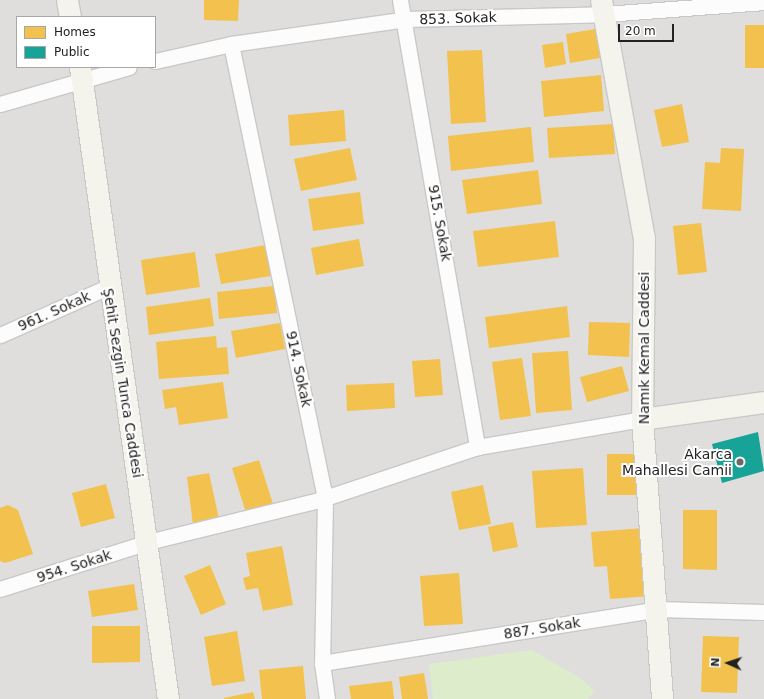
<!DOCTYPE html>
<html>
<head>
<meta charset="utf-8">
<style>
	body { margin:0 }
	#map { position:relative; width:764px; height:699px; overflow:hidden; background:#f0eeeb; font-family:"DejaVu Sans",sans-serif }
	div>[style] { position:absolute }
	.residential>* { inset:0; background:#dfdedc }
	.grass>* { inset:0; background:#ddeccb }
	.homes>* { inset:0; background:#f2c14e }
	.public>* { inset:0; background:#17a398 }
	.roads { filter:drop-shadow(1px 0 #c9c8c7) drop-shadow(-1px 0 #c9c8c7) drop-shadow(0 1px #c9c8c7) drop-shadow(0 -1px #c9c8c7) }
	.street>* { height:15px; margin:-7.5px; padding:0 7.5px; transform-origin:7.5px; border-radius:7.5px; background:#fdfcfc }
	.secondary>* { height:21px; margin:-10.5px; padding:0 10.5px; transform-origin:10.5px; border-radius:10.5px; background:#f4f4ed }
	.dots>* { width:11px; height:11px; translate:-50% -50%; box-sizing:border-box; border:2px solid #fff; border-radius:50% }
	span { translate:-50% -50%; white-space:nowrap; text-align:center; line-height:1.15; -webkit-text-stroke:4px #fff; paint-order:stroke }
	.street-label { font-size:14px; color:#222 }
	.poi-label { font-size:14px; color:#222 }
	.right { translate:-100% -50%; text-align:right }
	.legend { position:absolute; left:16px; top:16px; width:140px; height:52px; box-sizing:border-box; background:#fff; border:1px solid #a7a7a7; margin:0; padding:5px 7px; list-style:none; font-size:12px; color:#222 }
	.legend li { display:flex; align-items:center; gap:8px; height:20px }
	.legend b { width:20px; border:1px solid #a7a7a7 }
	.north { position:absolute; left:708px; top:643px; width:40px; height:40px; -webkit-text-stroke:3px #fff; paint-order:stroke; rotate:273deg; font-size:11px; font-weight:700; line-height:16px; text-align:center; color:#222 }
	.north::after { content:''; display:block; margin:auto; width:14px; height:18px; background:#222; clip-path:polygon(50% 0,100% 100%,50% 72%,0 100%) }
	.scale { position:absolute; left:618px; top:24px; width:56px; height:18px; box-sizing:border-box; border:2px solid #222; border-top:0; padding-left:5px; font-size:12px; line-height:14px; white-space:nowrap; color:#222; -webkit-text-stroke:3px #fff; paint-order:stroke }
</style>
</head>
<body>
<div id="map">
	<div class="residential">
		<div style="clip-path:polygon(evenodd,0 0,764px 0,764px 699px,0 699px,0 0,17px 17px,155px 17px,155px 67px,17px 67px,17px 17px)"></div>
	</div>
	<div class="grass">
		<div style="clip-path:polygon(532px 650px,580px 678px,595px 691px,587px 699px,433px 699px,429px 664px)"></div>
	</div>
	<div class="homes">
		<div style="clip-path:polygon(204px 0,239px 0,238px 21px,204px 20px)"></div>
		<div style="clip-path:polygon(745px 25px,764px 25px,764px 68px,745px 68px)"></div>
		<div style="clip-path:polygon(601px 28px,606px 57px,570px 63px,566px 34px)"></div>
		<div style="clip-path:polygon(563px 42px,566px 64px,545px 68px,542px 45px)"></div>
		<div style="clip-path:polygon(482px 50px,486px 122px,451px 124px,447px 51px)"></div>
		<div style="clip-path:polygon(601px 75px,604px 111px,544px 117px,541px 81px)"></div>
		<div style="clip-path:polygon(682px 104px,689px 142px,662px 147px,654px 110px)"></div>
		<div style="clip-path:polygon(344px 110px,346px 141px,290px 146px,288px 115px)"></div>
		<div style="clip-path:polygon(613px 124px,615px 154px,549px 158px,547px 128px)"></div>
		<div style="clip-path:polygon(531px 127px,534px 162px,451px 171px,448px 136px)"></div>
		<div style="clip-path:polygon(350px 148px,357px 180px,301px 191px,294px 159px)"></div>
		<div style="clip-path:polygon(721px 148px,744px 149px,741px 211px,702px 209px,705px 162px,720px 163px)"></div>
		<div style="clip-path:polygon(538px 170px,542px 204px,467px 214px,462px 180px)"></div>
		<div style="clip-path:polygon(360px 192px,364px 224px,313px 231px,308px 199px)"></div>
		<div style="clip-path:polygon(555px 221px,559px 257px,478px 267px,473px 231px)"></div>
		<div style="clip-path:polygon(701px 223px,707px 272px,678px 275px,673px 226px)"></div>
		<div style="clip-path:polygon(359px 239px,364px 266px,316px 275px,311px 248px)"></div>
		<div style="clip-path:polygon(266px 245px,271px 276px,221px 284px,215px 254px)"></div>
		<div style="clip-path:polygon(195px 252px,200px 287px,146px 295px,141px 260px)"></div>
		<div style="clip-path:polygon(274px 286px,277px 313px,219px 319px,217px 292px)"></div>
		<div style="clip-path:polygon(210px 298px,214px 326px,149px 335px,146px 307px)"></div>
		<div style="clip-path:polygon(567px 306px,570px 337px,489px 348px,485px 317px)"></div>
		<div style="clip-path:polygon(589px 322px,630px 323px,629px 357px,588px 355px)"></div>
		<div style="clip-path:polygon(280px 323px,285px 349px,236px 358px,231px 331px)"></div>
		<div style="clip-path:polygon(216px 336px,217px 348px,227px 347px,229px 374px,159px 379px,156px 342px)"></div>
		<div style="clip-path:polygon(568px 351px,572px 410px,536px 413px,532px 353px)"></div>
		<div style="clip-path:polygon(522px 358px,531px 416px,500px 420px,492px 362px)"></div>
		<div style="clip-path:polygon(440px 359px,443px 395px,415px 397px,412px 361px)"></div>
		<div style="clip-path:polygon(622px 366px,629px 391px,587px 402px,580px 377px)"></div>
		<div style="clip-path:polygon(223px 382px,228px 418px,179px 425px,176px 407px,165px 409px,162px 390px)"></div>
		<div style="clip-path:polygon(394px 383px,395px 408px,347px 411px,346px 385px)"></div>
		<div style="clip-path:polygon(607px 454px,638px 454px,638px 495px,607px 495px)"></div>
		<div style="clip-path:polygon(259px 460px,273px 504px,246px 513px,232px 468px)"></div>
		<div style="clip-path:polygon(583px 468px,587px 525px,536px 528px,532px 471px)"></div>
		<div style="clip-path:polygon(209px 473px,219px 519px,193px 525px,187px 477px)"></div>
		<div style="clip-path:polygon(106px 484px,115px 518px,81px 527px,72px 493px)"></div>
		<div style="clip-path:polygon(483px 485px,491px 524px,459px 530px,451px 492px)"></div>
		<div style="clip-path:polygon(8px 505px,18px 510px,33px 554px,5px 563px,0 561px,0 508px)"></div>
		<div style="clip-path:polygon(683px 510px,717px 510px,717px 570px,683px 569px)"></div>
		<div style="clip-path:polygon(513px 522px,518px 547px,493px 552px,488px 527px)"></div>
		<div style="clip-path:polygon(645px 528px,651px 596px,610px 599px,607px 566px,594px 567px,591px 532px)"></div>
		<div style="clip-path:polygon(282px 546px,293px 605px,263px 611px,258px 588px,246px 590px,243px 578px,250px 576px,246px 553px)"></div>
		<div style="clip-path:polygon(210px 565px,226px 604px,201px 615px,184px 576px)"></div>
		<div style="clip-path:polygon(459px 573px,463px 624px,424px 626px,420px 576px)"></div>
		<div style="clip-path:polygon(134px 584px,138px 610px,92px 617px,88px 591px)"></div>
		<div style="clip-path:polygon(92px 626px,140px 626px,140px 662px,92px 663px)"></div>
		<div style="clip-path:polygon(237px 631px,245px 681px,212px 686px,204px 637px)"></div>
		<div style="clip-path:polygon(703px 636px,739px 637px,737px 693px,701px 692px)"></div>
		<div style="clip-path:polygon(303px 666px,306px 699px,262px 699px,259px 670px)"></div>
		<div style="clip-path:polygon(424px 673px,428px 699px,402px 699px,399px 677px)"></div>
		<div style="clip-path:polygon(392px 681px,394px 699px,351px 699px,349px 686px)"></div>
		<div style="clip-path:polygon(253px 692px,255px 699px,224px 699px,224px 698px)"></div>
	</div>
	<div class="public">
		<div style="clip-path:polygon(758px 432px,764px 471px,722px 483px,712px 444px)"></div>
	</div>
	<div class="roads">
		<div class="street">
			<div style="left:400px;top:0;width:454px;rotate:80.2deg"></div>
			<div style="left:231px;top:44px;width:464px;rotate:78.3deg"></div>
			<div style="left:325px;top:498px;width:165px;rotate:91deg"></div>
			<div style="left:322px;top:663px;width:36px;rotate:82deg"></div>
			<div style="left:155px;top:61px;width:78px;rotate:-12.6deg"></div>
			<div style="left:231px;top:44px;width:177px;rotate:-8.1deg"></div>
			<div style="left:406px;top:19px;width:199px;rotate:-1.4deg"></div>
			<div style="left:605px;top:14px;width:159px;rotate:-4.3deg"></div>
			<div style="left:0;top:104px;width:134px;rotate:-16deg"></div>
			<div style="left:0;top:335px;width:118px;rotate:-24deg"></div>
			<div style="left:0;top:589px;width:155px;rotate:-17.6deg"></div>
			<div style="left:148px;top:542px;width:176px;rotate:-13.8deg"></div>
			<div style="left:319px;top:500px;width:167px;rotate:-18.5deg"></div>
			<div style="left:477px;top:447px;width:167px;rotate:-9.6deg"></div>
			<div style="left:322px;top:663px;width:340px;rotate:-9.1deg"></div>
			<div style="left:658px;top:609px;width:106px;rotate:1.6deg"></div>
		</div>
		<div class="secondary">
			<div style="left:67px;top:0;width:17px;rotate:80deg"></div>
			<div style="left:601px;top:0;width:242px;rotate:79.8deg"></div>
			<div style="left:644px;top:238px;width:181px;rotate:90.6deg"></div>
			<div style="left:642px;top:419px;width:281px;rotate:85.9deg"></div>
			<div style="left:80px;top:67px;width:638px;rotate:82.07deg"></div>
			<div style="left:642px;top:419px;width:123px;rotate:-7.9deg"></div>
		</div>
	</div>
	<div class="dots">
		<div style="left:740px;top:462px;background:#6a6968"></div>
	</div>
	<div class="street-label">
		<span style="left:458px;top:18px;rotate:-2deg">853. Sokak</span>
		<span style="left:440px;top:223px;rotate:80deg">915. Sokak</span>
		<span style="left:54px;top:311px;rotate:-24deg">961. Sokak</span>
		<span style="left:644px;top:348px;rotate:-90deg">Namık Kemal Caddesi</span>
		<span style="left:299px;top:369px;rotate:78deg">914. Sokak</span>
		<span style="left:123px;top:383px;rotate:81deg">Şehit Sezgin Tunca Caddesi</span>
		<span style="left:74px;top:566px;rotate:-18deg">954. Sokak</span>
		<span style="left:542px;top:628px;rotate:-9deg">887. Sokak</span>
	</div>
	<div class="poi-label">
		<span class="right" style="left:732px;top:462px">Akarca<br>Mahallesi Camii</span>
	</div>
	<ul class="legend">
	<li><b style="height:11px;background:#f2c14e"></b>Homes</li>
	<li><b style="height:11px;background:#17a398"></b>Public</li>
	</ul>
	<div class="north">N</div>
	<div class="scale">20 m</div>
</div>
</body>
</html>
